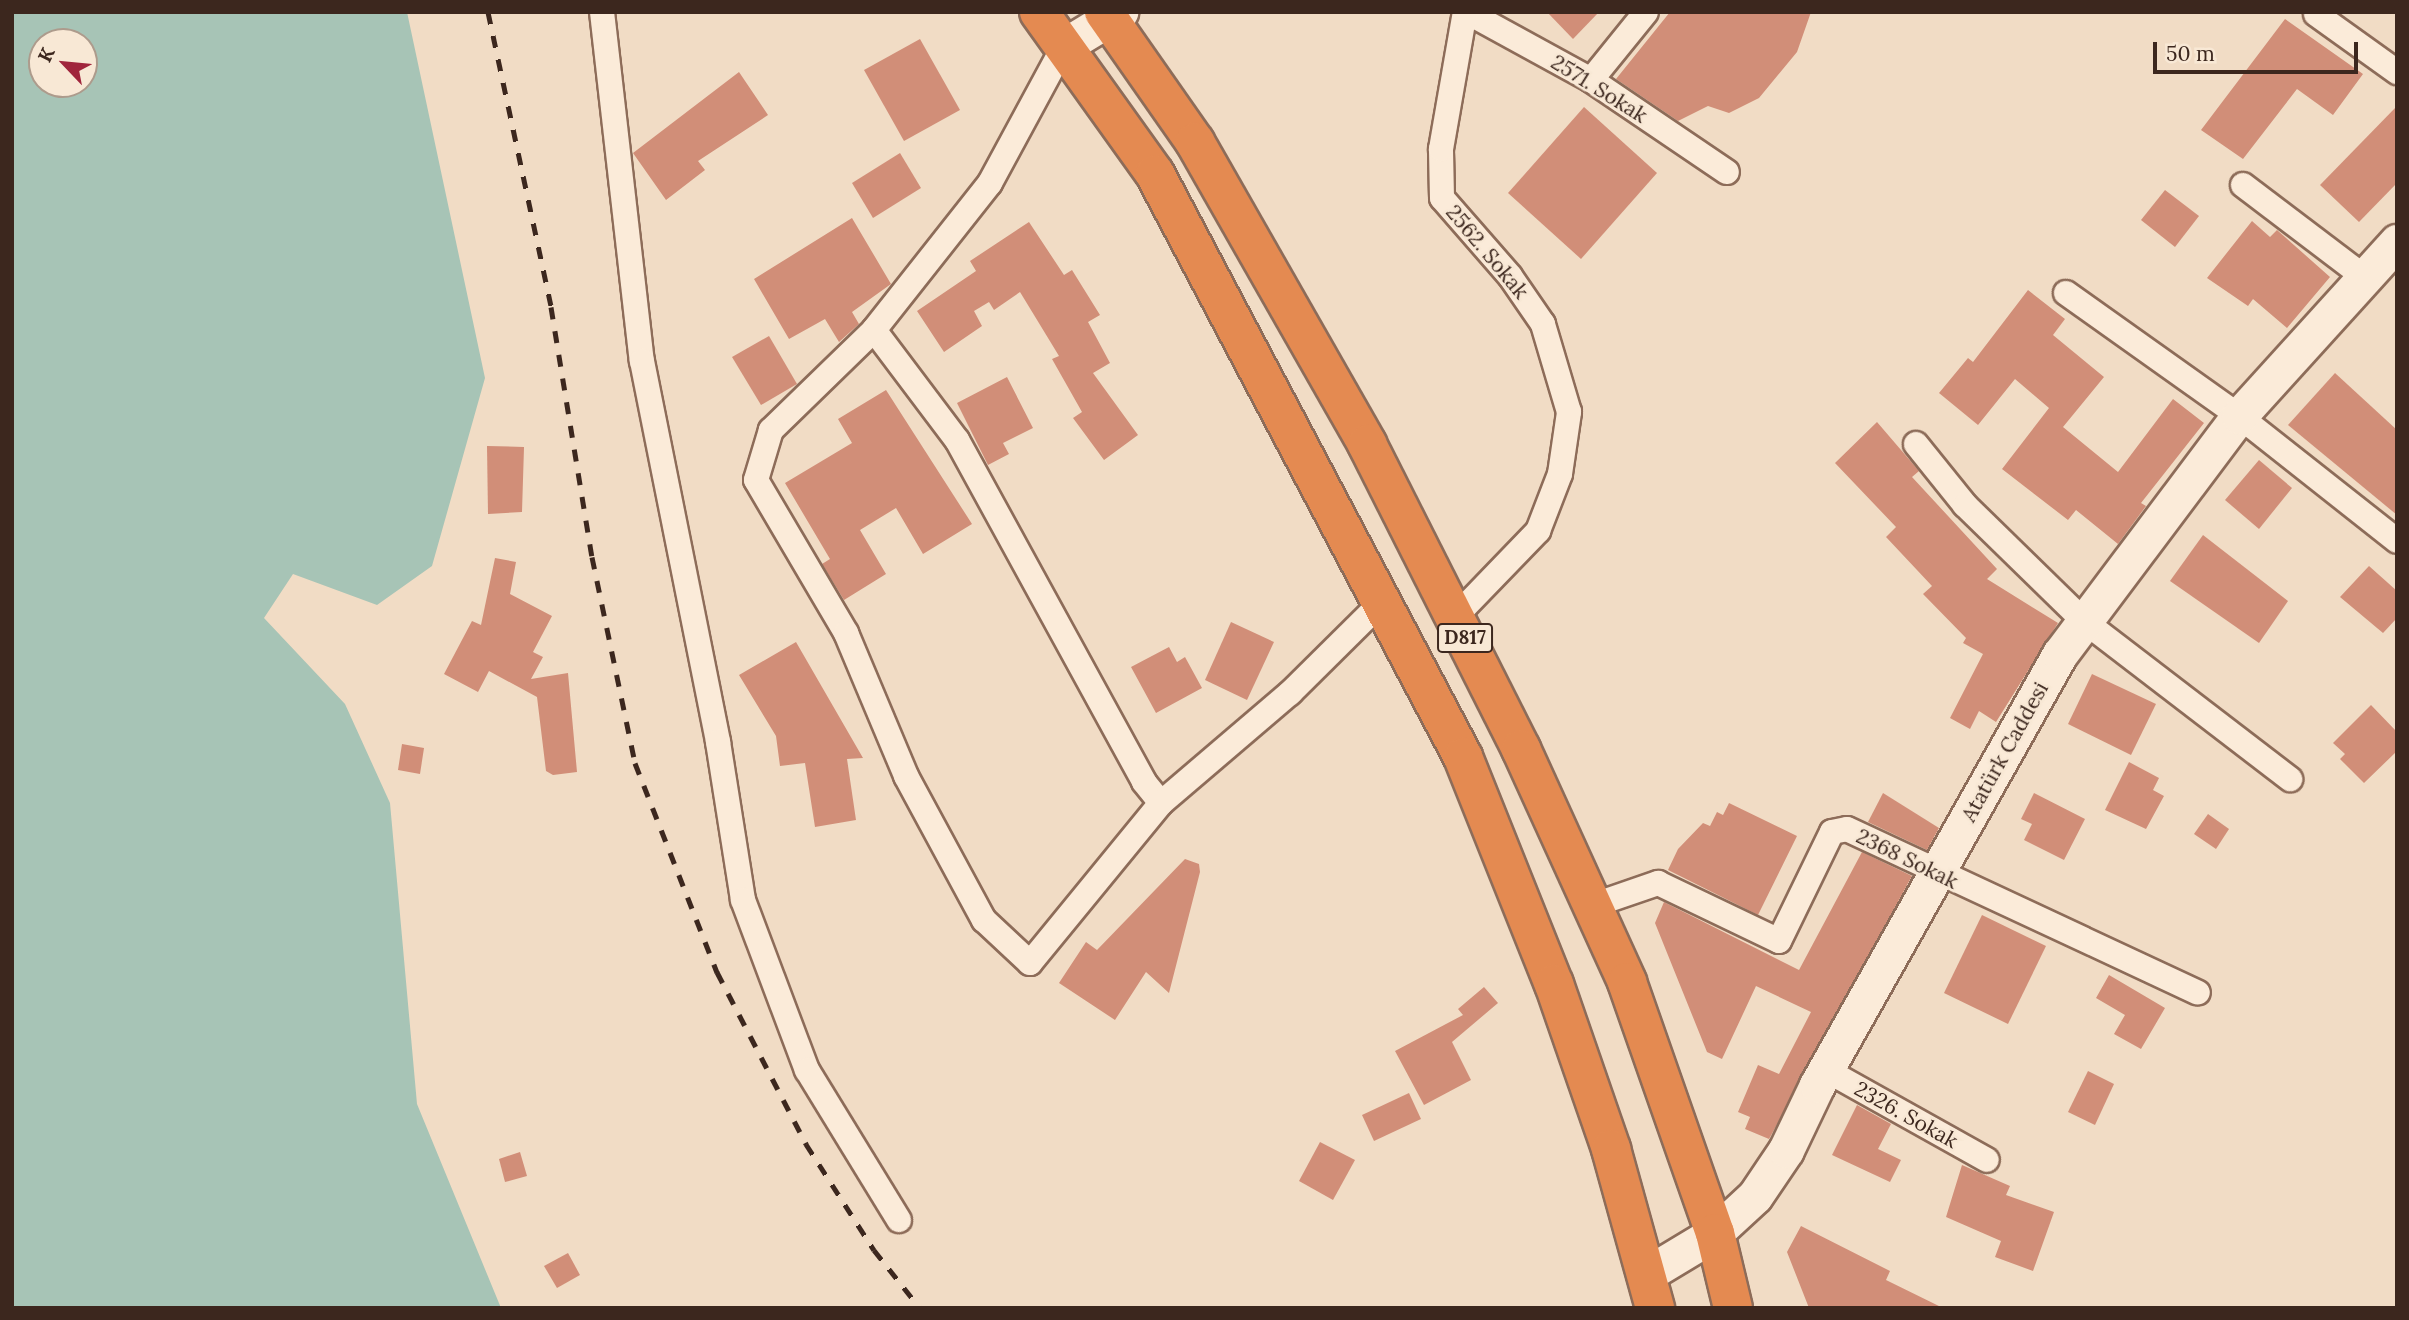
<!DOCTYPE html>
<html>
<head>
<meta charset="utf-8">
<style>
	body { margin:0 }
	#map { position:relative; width:2409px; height:1320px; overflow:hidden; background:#f1dcc5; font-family:Lora,serif }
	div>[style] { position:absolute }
	.water>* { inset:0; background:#a7c4b6 }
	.building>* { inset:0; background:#d18e78 }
	.roads { filter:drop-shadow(2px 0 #8d6c59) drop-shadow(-2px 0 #8d6c59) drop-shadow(0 2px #8d6c59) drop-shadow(0 -2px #8d6c59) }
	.street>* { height:24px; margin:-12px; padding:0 12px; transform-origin:12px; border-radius:12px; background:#fbebd9 }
	.secondary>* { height:35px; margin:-17.5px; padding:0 17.5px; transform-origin:17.5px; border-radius:17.5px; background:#fbebd9 }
	.highway>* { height:38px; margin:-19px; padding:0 19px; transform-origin:19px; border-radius:19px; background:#e48a51 }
	.rail>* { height:5px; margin-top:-2.5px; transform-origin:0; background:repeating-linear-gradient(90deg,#3c271e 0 12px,transparent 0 24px) }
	span { translate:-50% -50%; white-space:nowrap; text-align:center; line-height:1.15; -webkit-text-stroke:5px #f8e8d5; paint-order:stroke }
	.shield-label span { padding:2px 5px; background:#f8e8d5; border:2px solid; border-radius:5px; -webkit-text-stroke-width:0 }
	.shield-label { font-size:19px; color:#3c271e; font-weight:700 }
	.street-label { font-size:21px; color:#3c271e }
	.frame { position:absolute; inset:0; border:14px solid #3c271e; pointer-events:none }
	.north { position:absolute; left:28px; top:28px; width:70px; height:70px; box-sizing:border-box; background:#f8e8d5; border:2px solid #ad9b8c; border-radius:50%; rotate:296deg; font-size:19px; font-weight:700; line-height:28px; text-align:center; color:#3c271e }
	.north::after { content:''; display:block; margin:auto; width:24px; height:32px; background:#a0253c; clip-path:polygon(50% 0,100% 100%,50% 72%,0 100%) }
	.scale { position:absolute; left:2153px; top:42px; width:205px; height:32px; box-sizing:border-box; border:4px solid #3c271e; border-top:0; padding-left:9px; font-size:21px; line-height:24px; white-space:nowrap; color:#3c271e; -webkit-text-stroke:5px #f8e8d5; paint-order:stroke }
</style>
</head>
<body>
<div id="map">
	<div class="water">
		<div style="clip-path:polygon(evenodd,12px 12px,407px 12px,485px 378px,432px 566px,377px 605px,293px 574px,264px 618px,345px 704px,390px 803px,417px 1104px,501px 1308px,12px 1308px,12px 12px,42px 42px,84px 42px,84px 84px,42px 84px,42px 42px)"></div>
	</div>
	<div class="building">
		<div style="clip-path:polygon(1547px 12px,1599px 12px,1573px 39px)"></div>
		<div style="clip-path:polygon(1670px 12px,1811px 12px,1797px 52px,1759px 98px,1729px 113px,1708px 106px,1678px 121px,1616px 79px)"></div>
		<div style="clip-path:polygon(2285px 19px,2363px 74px,2333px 115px,2297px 89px,2243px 159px,2201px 130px)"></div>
		<div style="clip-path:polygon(920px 39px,960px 110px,904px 141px,864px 70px)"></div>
		<div style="clip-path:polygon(739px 72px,768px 115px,698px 161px,705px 170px,666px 200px,633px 153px)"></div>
		<div style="clip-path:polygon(2397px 106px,2397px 183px,2359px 222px,2320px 185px)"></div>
		<div style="clip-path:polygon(1584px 107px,1657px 173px,1581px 259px,1508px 193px)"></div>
		<div style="clip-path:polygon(900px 153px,921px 188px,873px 218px,852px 183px)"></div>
		<div style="clip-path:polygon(2165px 190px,2199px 216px,2175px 247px,2141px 220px)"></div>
		<div style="clip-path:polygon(852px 218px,891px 284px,852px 312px,859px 324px,839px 342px,825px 319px,789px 339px,754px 279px)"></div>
		<div style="clip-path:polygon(2252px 221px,2270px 237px,2277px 230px,2330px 277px,2287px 328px,2253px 299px,2248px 306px,2207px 278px)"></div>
		<div style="clip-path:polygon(1029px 222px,1064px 275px,1072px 270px,1100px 315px,1088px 322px,1110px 363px,1093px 373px,1138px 435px,1104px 460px,1073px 418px,1082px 412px,1052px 359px,1059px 356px,1020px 292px,994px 310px,989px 302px,974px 311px,982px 326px,944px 352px,917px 311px,976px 271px,970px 261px)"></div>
		<div style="clip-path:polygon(2028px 290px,2065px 319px,2053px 335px,2104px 377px,2063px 427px,2118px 472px,2173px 399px,2204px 423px,2141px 503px,2146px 506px,2118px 544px,2076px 510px,2068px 520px,2002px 469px,2049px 408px,2015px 379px,1978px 425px,1939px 393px,1968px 358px,1973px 362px)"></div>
		<div style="clip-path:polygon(769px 336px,797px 384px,761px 405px,732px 357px)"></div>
		<div style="clip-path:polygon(2335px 373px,2397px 430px,2397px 515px,2288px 425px)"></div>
		<div style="clip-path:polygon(1007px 377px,1033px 428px,1003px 443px,1009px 454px,988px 465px,957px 403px)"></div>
		<div style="clip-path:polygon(886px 390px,972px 524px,923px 554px,896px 508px,860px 530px,886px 574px,844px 600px,822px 564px,830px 559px,785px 483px,852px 443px,838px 419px)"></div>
		<div style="clip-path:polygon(1877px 422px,1919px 471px,1912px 477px,1997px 569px,1987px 579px,2058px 623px,1996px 722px,1979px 711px,1970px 729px,1950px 718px,1983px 654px,1963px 643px,1966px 638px,1923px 594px,1932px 586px,1886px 537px,1896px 527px,1835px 463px)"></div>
		<div style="clip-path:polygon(487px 446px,524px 447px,522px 512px,488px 514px)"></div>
		<div style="clip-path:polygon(2259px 460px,2292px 488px,2259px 529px,2225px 500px)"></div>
		<div style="clip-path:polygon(2203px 535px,2288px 601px,2259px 643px,2170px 581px)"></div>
		<div style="clip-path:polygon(495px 558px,516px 562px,510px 594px,552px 616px,533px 652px,543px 657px,531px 679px,568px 673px,577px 772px,553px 775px,546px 771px,537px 697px,489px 671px,478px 692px,444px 674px,472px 621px,481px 625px)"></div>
		<div style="clip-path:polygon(2369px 566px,2397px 591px,2397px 618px,2383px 633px,2340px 597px)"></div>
		<div style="clip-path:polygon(1231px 622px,1274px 642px,1247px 700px,1205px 680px)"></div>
		<div style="clip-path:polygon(796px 642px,863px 758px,847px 759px,856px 820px,815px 827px,805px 763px,780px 766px,776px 736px,739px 675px)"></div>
		<div style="clip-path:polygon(1169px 647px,1177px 662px,1185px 657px,1202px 688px,1156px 713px,1131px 667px)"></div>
		<div style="clip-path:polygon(2092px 674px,2156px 704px,2131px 755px,2068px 724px)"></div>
		<div style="clip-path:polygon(2371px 705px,2397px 732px,2397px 751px,2364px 783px,2340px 759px,2345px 754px,2333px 743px)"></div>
		<div style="clip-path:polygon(402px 744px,424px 748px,420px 774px,398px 770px)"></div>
		<div style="clip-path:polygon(2129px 762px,2159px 778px,2153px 790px,2164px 796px,2146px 829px,2105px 810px)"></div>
		<div style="clip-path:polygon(1883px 793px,1939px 828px,1927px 850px,1868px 822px)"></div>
		<div style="clip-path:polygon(2034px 793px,2085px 819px,2064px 860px,2024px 840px,2032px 824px,2021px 819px)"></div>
		<div style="clip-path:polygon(1729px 803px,1797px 836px,1758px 915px,1668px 870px,1678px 849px,1703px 823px,1710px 826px,1717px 812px,1723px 815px)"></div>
		<div style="clip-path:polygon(2208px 814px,2229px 829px,2216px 849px,2194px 834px)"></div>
		<div style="clip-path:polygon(1862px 852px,1912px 876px,1769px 1139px,1745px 1129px,1750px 1117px,1738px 1112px,1758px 1065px,1779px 1074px,1811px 1012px,1756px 986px,1722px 1059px,1707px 1052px,1655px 923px,1664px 902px,1799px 970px)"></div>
		<div style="clip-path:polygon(1185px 859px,1199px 864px,1200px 872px,1169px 993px,1146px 972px,1115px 1020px,1059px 983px,1086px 942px,1097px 950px)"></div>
		<div style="clip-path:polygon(1982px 915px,2046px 946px,2008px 1024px,1944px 993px)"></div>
		<div style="clip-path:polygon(2109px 975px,2165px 1008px,2141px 1049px,2114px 1034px,2125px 1015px,2096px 998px)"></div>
		<div style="clip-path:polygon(1484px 987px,1498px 1003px,1452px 1042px,1471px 1080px,1424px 1105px,1395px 1051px,1463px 1015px,1458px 1009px)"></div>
		<div style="clip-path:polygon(2088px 1071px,2114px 1084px,2095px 1125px,2068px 1112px)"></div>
		<div style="clip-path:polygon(1409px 1093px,1421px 1119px,1374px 1141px,1362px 1115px)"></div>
		<div style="clip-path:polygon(1857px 1105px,1891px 1124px,1878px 1149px,1901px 1160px,1890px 1182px,1832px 1155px)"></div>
		<div style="clip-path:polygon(1320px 1142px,1355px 1160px,1333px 1200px,1299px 1181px)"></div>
		<div style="clip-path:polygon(520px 1152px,527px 1176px,505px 1182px,499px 1159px)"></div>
		<div style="clip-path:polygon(1962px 1165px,2010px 1186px,2006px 1195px,2054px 1212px,2033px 1271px,1995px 1257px,2001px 1241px,1946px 1217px)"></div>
		<div style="clip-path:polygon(1801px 1226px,1890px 1271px,1886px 1280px,1943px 1308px,1809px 1308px,1787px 1252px)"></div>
		<div style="clip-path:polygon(568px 1253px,580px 1275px,557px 1288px,544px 1266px)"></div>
	</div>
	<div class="roads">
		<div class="street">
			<div style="left:602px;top:12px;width:351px;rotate:83.5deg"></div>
			<div style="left:642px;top:361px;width:389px;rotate:78.7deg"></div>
			<div style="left:718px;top:742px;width:160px;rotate:81deg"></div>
			<div style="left:743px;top:900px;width:182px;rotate:69.4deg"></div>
			<div style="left:807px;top:1070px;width:176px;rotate:58.5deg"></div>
			<div style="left:1467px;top:12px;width:141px;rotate:28.7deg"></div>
			<div style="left:1591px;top:80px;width:164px;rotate:34.1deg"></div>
			<div style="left:2316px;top:14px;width:100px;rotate:35.6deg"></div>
			<div style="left:1064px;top:46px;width:156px;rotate:118.4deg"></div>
			<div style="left:990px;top:183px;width:187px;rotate:128.3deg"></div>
			<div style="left:874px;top:330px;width:138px;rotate:53deg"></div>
			<div style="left:957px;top:440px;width:390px;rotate:61.3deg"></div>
			<div style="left:1144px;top:782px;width:27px;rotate:51deg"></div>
			<div style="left:1161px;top:803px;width:170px;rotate:-40.5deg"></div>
			<div style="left:1290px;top:693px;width:129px;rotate:-44.7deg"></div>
			<div style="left:1591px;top:80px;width:87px;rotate:-51deg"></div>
			<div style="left:2243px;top:185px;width:152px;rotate:37.2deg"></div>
			<div style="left:2066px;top:293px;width:212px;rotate:35.4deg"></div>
			<div style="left:2239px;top:416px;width:201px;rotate:38.3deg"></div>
			<div style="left:874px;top:330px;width:144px;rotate:135.8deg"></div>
			<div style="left:771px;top:430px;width:52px;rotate:106.7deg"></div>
			<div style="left:756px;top:480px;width:178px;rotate:59.5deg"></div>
			<div style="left:846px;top:633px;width:155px;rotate:67.2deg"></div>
			<div style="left:906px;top:776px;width:164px;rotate:61.6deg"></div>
			<div style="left:984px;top:920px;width:63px;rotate:43.1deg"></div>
			<div style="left:1030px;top:963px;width:207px;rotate:-50.7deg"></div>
			<div style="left:1916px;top:444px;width:78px;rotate:51.2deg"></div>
			<div style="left:1965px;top:505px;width:166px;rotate:44.3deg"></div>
			<div style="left:2084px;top:621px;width:260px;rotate:37.5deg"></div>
			<div style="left:1455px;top:617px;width:120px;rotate:-46deg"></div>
			<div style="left:1538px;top:531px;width:61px;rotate:-68.9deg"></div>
			<div style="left:1560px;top:474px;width:63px;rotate:-81.7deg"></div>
			<div style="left:1569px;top:412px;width:92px;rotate:-106.5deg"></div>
			<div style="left:1543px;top:324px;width:58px;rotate:-124.5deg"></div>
			<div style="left:1510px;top:276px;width:103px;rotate:-131.1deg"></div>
			<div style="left:1442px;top:198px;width:49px;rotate:-91.2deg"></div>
			<div style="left:1441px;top:149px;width:139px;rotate:-80.1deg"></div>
			<div style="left:1594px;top:905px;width:68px;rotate:-19deg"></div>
			<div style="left:1658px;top:883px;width:134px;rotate:25.6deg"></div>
			<div style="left:1779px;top:941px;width:121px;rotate:-64.1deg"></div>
			<div style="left:1832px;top:832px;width:15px;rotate:-11deg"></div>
			<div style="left:1847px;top:829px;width:387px;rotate:25deg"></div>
			<div style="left:1826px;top:1070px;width:184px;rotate:29.2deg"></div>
		</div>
		<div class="secondary">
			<div style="left:1064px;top:46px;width:66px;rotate:-31.3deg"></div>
			<div style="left:1647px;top:1274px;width:79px;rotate:-31.1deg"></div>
			<div style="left:1715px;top:1233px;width:54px;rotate:-42.8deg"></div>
			<div style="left:1755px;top:1196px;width:55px;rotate:-56deg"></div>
			<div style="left:1786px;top:1150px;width:72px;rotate:-64.5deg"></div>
			<div style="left:1817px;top:1085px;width:495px;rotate:-60.6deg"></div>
			<div style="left:2060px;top:654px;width:298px;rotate:-53.1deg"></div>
			<div style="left:2239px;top:416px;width:235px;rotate:-47.8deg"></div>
		</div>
		<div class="highway">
			<div style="left:1039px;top:12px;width:199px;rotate:54.4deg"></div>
			<div style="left:1155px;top:174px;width:659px;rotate:62.15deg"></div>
			<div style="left:1463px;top:757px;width:245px;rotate:68.2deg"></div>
			<div style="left:1554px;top:984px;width:175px;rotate:70.9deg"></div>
			<div style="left:1611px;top:1149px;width:165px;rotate:74.5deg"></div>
			<div style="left:1104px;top:12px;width:159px;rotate:55deg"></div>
			<div style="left:1195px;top:142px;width:348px;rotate:60.3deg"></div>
			<div style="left:1367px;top:444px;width:342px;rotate:63.2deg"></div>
			<div style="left:1521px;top:749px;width:256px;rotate:65.5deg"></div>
			<div style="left:1627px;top:982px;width:266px;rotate:70.7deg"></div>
			<div style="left:1715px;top:1233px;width:77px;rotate:76.5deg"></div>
		</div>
	</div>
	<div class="rail">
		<div style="left:488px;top:12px;width:302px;rotate:77.9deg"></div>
		<div style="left:551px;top:307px;width:253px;rotate:80.7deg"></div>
		<div style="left:592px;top:557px;width:210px;rotate:78.2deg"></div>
		<div style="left:635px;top:763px;width:225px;rotate:68.6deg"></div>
		<div style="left:717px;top:972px;width:194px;rotate:62.6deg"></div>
		<div style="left:806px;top:1144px;width:126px;rotate:57.3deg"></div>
		<div style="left:874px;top:1250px;width:74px;rotate:51.6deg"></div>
	</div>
	<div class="shield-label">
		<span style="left:1465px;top:638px">D817</span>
	</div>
	<div class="street-label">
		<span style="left:1599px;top:89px;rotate:32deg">2571. Sokak</span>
		<span style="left:1487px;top:252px;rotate:50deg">2562. Sokak</span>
		<span style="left:2005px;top:752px;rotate:-61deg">Atatürk Caddesi</span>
		<span style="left:1907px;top:859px;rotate:26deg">2368 Sokak</span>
		<span style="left:1906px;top:1115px;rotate:29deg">2326. Sokak</span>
	</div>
	<div class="frame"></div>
	<div class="north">K</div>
	<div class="scale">50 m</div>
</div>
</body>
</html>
